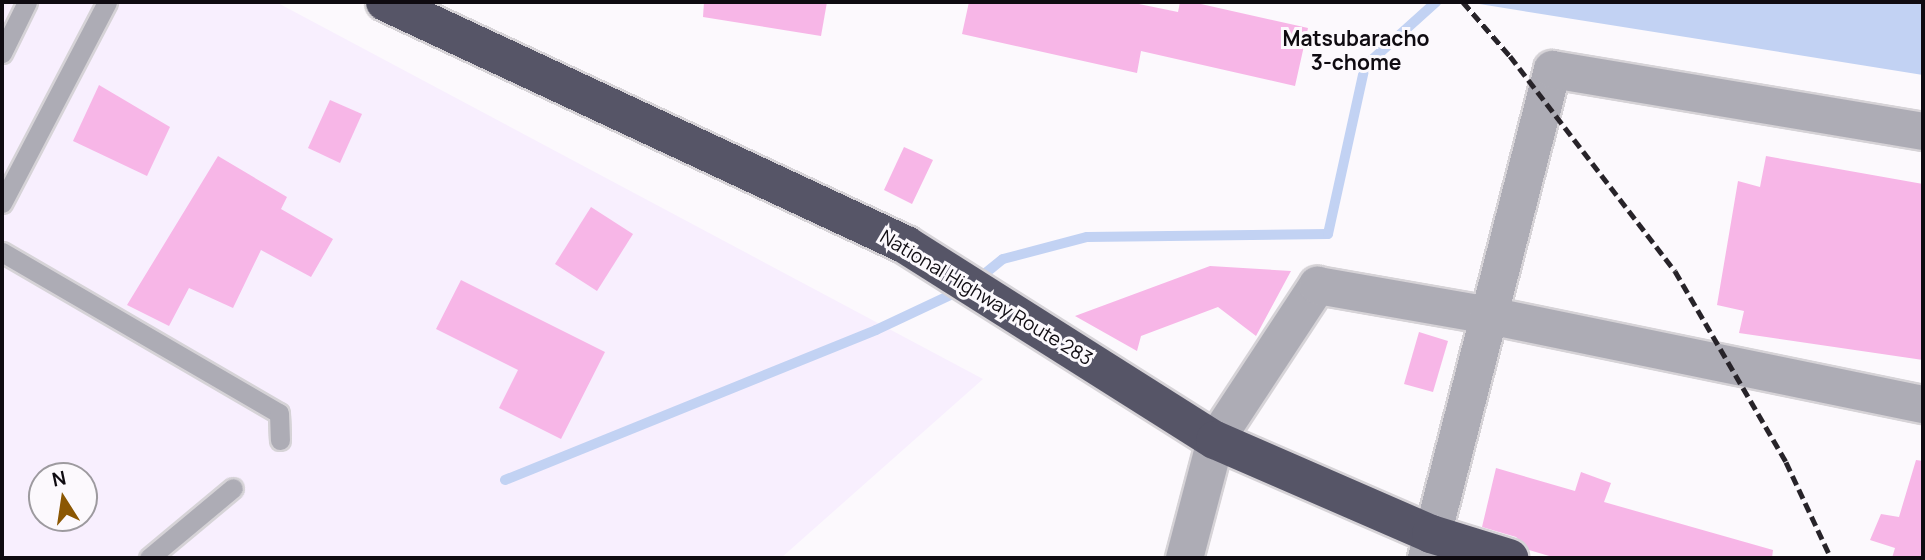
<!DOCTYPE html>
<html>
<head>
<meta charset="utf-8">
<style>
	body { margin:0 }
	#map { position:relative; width:1925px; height:560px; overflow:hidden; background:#fcf9fd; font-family:Manrope,sans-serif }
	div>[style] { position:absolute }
	.built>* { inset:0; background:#f8effe }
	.water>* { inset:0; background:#c2d2f3 }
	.stream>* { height:10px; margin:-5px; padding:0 5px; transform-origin:5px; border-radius:5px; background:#c2d2f3 }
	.building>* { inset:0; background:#f7b6e7 }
	.roads { filter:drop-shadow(2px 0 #d6d3d7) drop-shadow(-2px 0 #d6d3d7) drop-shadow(0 2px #d6d3d7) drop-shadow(0 -2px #d6d3d7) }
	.lane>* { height:19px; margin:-9.5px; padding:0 9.5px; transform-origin:9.5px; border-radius:9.5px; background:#adacb5 }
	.street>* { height:37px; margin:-18.5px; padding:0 18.5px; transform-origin:18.5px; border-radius:18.5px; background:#adacb5 }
	.highway>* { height:38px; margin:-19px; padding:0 19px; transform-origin:19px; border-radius:19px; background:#565567 }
	.rail>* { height:5px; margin-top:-2.5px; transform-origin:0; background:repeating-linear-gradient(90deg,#272329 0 10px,transparent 0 15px) }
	span { translate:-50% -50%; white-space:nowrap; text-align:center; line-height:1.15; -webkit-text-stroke:6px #fcf9fd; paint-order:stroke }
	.street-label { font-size:19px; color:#0f0b11 }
	.neighbourhood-label { font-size:21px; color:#0f0b11; font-weight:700 }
	.frame { position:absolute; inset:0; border:4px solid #0f0b11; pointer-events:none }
	.north { position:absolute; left:28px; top:462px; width:70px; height:70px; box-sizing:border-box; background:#fcf9fd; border:2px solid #9d9a9f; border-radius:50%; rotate:348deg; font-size:19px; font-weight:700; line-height:28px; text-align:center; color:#0f0b11 }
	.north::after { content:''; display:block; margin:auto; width:24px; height:32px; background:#8b5703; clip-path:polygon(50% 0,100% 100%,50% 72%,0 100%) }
</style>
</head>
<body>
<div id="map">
	<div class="built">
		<div style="clip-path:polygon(evenodd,2px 2px,276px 2px,983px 379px,781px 558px,2px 558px,2px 2px,42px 476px,84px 476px,84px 518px,42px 518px,42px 476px)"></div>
	</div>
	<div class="water">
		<div style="clip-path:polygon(1467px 2px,1923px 2px,1923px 75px)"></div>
	</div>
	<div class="stream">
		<div style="left:977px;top:280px;width:33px;rotate:-39deg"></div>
		<div style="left:1003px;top:259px;width:87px;rotate:-14.7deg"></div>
		<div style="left:1087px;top:237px;width:241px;rotate:-0.7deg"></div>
		<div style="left:1328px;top:234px;width:172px;rotate:-77.6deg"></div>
		<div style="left:1365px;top:66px;width:96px;rotate:-42deg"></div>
		<div style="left:505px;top:480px;width:400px;rotate:-22deg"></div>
		<div style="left:876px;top:330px;width:94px;rotate:-25.2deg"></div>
	</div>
	<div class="building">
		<div style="clip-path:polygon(704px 2px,827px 2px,821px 36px,703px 17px)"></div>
		<div style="clip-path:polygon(969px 2px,1129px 2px,1178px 12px,1180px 2px,1192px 2px,1308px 28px,1295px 86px,1141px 51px,1137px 73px,962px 34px)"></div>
		<div style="clip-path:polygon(99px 85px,170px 127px,147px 176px,73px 141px)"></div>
		<div style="clip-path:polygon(330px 100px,362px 114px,340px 163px,308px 148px)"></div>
		<div style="clip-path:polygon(904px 147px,933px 160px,912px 204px,884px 190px)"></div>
		<div style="clip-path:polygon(218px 156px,287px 197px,281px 209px,333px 239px,311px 277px,261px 250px,233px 308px,189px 288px,169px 326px,127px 305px)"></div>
		<div style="clip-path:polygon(1766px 156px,1923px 184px,1923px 360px,1739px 333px,1744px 311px,1717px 305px,1738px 181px,1760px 187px)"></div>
		<div style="clip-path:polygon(591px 207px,633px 234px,597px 291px,555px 264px)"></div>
		<div style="clip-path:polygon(1210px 266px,1291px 271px,1256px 336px,1218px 307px,1141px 336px,1137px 351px,1075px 316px)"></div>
		<div style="clip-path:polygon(461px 280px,605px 352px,561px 439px,499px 408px,518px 370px,436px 329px)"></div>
		<div style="clip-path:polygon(1419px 332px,1448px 341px,1433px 392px,1404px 384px)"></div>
		<div style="clip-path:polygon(1916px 460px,1923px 461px,1923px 558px,1892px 558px,1895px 548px,1870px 540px,1881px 514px,1899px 517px)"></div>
		<div style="clip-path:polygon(1496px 468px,1575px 491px,1581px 472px,1611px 483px,1604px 502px,1773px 550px,1772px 558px,1556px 558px,1529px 550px,1516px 537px,1482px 527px)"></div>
	</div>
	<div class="roads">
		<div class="lane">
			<div style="left:2px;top:53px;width:57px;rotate:-63.9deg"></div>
			<div style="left:2px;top:203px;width:227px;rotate:-62.4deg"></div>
			<div style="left:2px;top:252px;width:320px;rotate:30.2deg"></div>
			<div style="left:279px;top:413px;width:27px;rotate:88deg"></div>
			<div style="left:149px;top:558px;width:109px;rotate:-39.8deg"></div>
		</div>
		<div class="street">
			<div style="left:1184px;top:558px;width:122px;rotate:-75.3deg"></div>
			<div style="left:1215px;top:440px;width:186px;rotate:-56.7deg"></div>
			<div style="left:1317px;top:285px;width:175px;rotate:9.9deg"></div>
			<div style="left:1489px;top:315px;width:443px;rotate:11.6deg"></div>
			<div style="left:1426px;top:558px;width:505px;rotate:-75.55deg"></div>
			<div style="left:1552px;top:69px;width:376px;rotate:9.5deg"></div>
		</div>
		<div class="highway">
			<div style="left:385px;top:2px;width:575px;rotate:25deg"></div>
			<div style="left:906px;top:245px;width:365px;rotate:32.3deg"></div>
			<div style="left:1215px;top:440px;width:236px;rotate:23.5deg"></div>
			<div style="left:1431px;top:534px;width:82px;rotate:17.1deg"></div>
		</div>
	</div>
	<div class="rail">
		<div style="left:1463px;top:2px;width:72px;rotate:49deg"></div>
		<div style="left:1510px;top:56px;width:271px;rotate:52.5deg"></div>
		<div style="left:1675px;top:271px;width:221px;rotate:59.8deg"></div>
		<div style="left:1786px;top:462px;width:106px;rotate:64.9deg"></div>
	</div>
	<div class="street-label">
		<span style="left:986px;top:298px;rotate:31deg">National Highway Route 283</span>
	</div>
	<div class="neighbourhood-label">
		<span style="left:1356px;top:50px">Matsubaracho<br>3-chome</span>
	</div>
	<div class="frame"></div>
	<div class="north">N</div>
</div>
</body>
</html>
